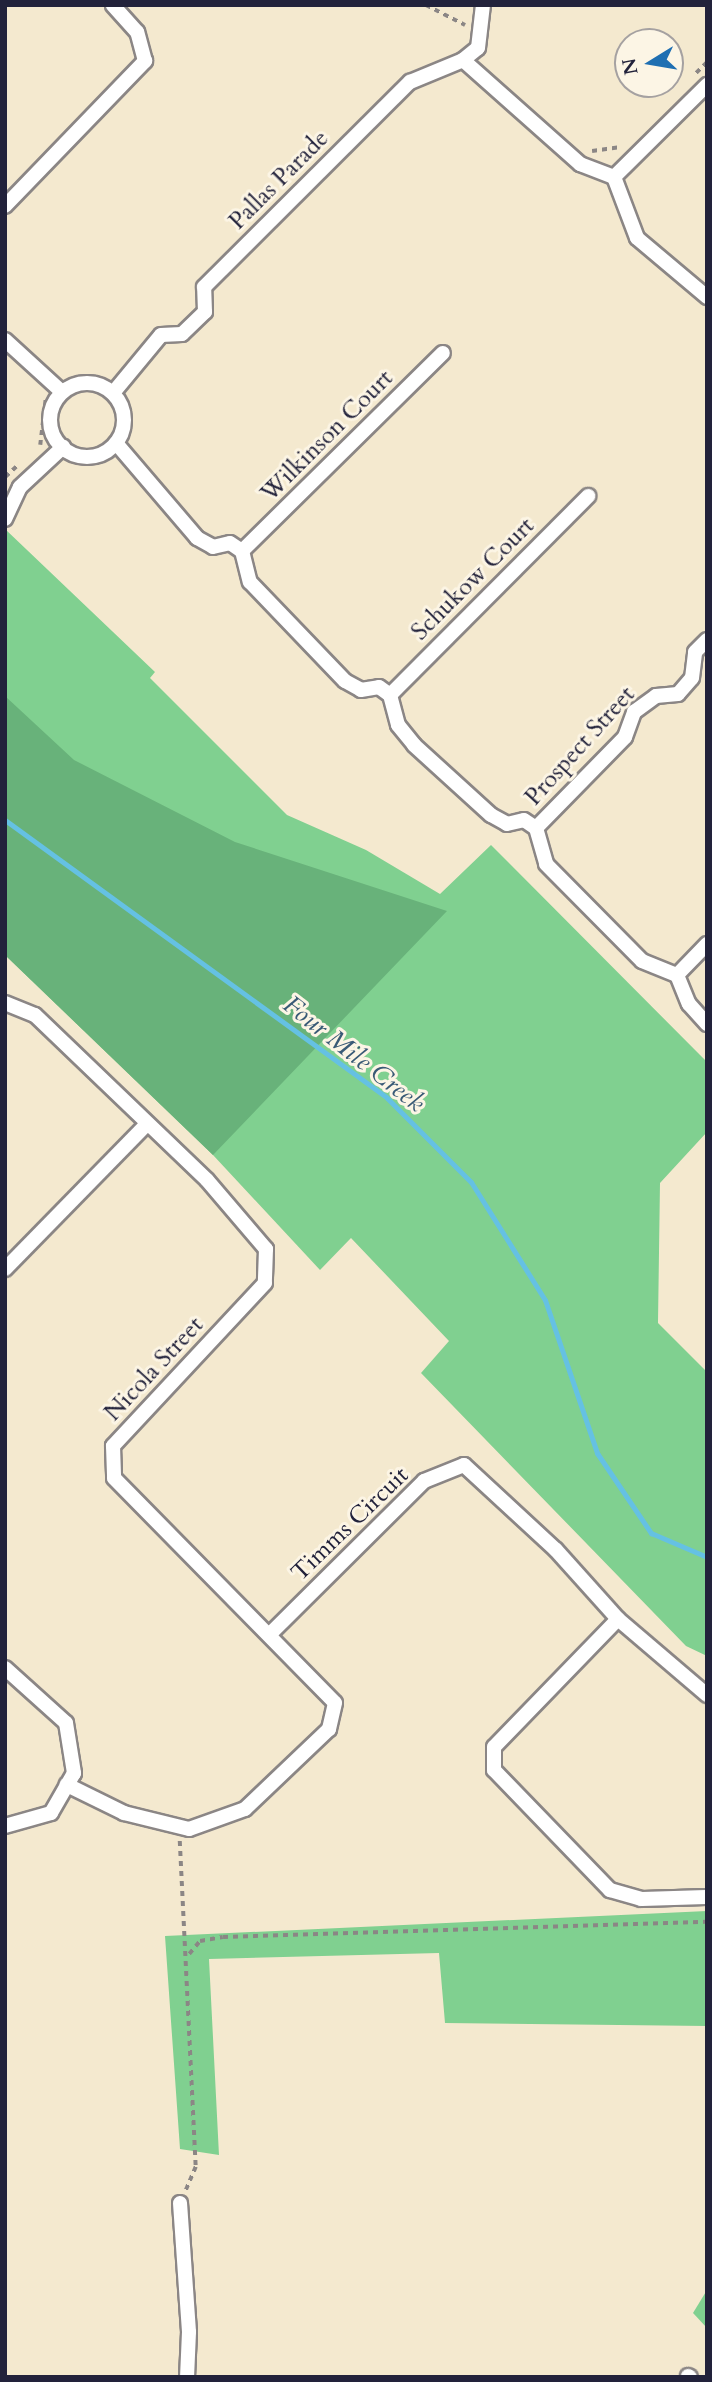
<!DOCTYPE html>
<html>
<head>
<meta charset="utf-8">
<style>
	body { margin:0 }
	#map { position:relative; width:712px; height:2382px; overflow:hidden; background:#f4e9cf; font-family:Cardo,serif }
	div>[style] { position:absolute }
	.green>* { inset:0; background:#80d090 }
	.forest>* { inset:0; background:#68b27a }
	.stream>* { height:5px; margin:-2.5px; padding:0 2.5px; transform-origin:2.5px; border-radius:2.5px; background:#65c1e3 }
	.path>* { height:3.5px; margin-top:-1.75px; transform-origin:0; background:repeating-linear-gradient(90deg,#8b8685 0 5px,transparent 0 10px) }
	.roads { filter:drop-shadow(2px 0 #8b8685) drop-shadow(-2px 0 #8b8685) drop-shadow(0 2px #8b8685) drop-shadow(0 -2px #8b8685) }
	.street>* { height:14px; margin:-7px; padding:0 7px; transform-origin:7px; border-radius:7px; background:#fff }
	.street>.ring { margin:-7px; padding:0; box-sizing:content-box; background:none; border:14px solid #fff; border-radius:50% }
	span { translate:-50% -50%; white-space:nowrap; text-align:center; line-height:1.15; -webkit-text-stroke:6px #fcf5e5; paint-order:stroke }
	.street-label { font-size:24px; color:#22223b }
	.water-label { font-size:26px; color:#395a76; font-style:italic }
	.frame { position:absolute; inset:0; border:7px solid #22223b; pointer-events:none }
	.north { position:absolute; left:614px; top:28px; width:70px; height:70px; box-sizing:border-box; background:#fcf5e5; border:2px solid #a5a1a1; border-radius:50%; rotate:259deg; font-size:19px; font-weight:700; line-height:28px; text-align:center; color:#22223b }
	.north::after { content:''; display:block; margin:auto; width:24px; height:32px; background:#1f6fb2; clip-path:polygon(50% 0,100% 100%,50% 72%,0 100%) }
</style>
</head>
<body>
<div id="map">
	<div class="green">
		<div style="clip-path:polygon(5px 529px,155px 672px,150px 678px,287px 815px,366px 850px,440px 894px,491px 845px,707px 1062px,707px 1132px,660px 1183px,658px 1323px,707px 1372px,707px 1656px,686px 1646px,421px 1373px,449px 1341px,351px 1238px,320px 1270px,213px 1155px,5px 955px)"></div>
		<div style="clip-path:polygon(707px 1911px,707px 2026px,445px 2023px,439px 1953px,209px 1959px,219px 2155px,180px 2149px,165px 1936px)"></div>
		<div style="clip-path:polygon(707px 2290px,707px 2328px,693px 2313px)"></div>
	</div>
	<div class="forest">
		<div style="clip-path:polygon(5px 696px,74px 760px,235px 842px,447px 911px,213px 1155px,5px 955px)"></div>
	</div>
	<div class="stream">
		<div style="left:5px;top:820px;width:472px;rotate:36deg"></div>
		<div style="left:387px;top:1098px;width:119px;rotate:45deg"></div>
		<div style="left:471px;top:1182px;width:139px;rotate:57.9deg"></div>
		<div style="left:545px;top:1300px;width:162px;rotate:71.2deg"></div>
		<div style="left:597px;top:1453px;width:97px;rotate:56deg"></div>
		<div style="left:651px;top:1533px;width:61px;rotate:23.2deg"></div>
	</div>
	<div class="path">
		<div style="left:426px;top:5px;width:44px;rotate:27.1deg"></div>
		<div style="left:696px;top:73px;width:16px;rotate:-45deg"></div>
		<div style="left:592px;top:151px;width:29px;rotate:-8deg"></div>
		<div style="left:40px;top:445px;width:50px;rotate:-83.2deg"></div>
		<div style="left:5px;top:477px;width:19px;rotate:-43deg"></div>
		<div style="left:180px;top:1841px;width:326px;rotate:87.2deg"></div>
		<div style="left:196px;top:2167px;width:26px;rotate:113deg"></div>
		<div style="left:189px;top:1954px;width:17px;rotate:-50deg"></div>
		<div style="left:200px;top:1941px;width:23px;rotate:-10deg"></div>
		<div style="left:223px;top:1937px;width:484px;rotate:-1.8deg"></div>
	</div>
	<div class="roads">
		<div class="street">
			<div style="left:463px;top:60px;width:157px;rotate:41.6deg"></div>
			<div style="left:580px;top:164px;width:36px;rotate:21deg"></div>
			<div style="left:614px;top:177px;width:65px;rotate:69.3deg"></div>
			<div style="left:637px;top:238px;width:92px;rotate:40.1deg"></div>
			<div style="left:614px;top:177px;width:131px;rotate:-44.7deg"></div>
			<div style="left:5px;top:206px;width:202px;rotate:-46deg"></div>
			<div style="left:145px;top:61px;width:30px;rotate:-105deg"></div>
			<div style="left:137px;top:32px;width:36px;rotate:-132deg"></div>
			<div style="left:5px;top:340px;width:77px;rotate:42.4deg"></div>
			<div class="ring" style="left:50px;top:383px;width:60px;height:60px"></div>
			<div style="left:113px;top:393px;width:75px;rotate:-50.4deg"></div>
			<div style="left:161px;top:335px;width:21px;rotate:-3deg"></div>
			<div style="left:182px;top:334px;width:32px;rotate:-44deg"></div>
			<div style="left:205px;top:312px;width:25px;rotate:-92deg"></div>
			<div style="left:204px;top:287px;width:291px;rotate:-44.9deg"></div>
			<div style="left:410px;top:82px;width:57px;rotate:-22.5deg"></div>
			<div style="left:463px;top:60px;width:19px;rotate:-39deg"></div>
			<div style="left:478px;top:48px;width:43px;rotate:-83.4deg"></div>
			<div style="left:116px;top:443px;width:125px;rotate:49.5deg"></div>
			<div style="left:197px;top:538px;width:18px;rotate:29deg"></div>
			<div style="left:213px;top:547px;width:17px;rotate:-13deg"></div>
			<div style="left:230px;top:543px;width:14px;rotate:34deg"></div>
			<div style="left:242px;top:551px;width:32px;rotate:76deg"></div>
			<div style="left:250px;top:582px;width:137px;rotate:46.2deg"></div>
			<div style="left:345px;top:681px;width:18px;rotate:29deg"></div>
			<div style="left:361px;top:690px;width:18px;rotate:-9deg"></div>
			<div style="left:379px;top:687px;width:14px;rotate:36deg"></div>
			<div style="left:390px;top:695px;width:31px;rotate:75deg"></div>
			<div style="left:398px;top:725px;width:26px;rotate:51deg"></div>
			<div style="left:414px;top:745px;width:104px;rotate:42.3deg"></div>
			<div style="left:491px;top:815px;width:18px;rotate:29deg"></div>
			<div style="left:507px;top:824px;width:17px;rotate:-13deg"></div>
			<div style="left:524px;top:820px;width:14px;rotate:34deg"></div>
			<div style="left:536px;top:828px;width:37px;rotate:74deg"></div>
			<div style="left:546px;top:864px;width:136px;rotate:45.3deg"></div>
			<div style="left:642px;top:961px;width:38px;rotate:22deg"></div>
			<div style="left:677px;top:975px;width:31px;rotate:68deg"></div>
			<div style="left:689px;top:1004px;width:27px;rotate:48deg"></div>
			<div style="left:5px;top:519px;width:35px;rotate:-65deg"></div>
			<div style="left:20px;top:487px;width:59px;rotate:-42.9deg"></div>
			<div style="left:242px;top:551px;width:282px;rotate:-44.6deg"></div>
			<div style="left:390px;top:695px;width:281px;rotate:-45.1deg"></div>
			<div style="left:536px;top:828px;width:127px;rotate:-45.6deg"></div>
			<div style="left:625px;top:737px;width:27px;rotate:-70deg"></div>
			<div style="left:634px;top:712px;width:27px;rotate:-36deg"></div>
			<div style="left:656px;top:696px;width:22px;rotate:-5deg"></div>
			<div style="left:678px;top:694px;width:21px;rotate:-49deg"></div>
			<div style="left:692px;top:678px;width:26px;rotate:-83deg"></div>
			<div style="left:695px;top:652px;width:17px;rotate:-45deg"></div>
			<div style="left:677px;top:975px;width:43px;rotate:-45.9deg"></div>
			<div style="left:5px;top:1003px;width:32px;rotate:22deg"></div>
			<div style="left:35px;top:1015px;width:238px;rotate:43.8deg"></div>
			<div style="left:207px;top:1180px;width:91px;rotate:49.5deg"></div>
			<div style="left:266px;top:1249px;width:34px;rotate:92deg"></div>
			<div style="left:265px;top:1283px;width:223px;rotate:133deg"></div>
			<div style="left:113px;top:1446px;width:32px;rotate:88deg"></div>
			<div style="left:114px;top:1478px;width:315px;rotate:45.5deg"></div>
			<div style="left:335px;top:1703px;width:27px;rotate:103deg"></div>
			<div style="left:329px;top:1729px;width:116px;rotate:136.4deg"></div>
			<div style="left:245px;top:1809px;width:59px;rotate:160.3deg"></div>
			<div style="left:189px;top:1829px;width:67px;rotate:-166.2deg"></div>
			<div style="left:124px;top:1813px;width:64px;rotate:-153.8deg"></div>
			<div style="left:5px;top:1269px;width:203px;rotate:-45.6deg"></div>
			<div style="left:618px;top:1619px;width:178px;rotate:134.1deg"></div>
			<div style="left:494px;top:1747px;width:23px;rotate:90deg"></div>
			<div style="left:494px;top:1770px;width:167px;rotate:46deg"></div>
			<div style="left:610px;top:1890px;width:32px;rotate:16deg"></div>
			<div style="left:641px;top:1899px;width:66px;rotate:-1.7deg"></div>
			<div style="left:270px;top:1634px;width:217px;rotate:-44.8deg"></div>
			<div style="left:424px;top:1481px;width:43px;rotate:-21.8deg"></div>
			<div style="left:464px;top:1465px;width:125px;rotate:42.7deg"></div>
			<div style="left:556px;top:1550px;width:93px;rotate:48.1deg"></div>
			<div style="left:618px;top:1619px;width:117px;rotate:40.5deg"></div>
			<div style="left:5px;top:1668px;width:82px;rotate:42deg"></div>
			<div style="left:66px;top:1723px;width:51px;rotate:80.9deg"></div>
			<div style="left:74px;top:1773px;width:46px;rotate:119.9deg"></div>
			<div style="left:51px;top:1813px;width:48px;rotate:164.2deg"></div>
			<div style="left:180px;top:2203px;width:129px;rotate:86deg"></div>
			<div style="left:189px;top:2332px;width:45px;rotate:92.5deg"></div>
			<div style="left:688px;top:2376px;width:2px;rotate:27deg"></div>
		</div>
	</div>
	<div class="street-label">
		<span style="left:279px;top:180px;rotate:-45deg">Pallas Parade</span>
		<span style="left:327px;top:436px;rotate:-45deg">Wilkinson Court</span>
		<span style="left:473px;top:579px;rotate:-45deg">Schukow Court</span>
		<span style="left:580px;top:746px;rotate:-48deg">Prospect Street</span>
		<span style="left:154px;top:1369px;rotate:-47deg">Nicola Street</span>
		<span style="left:350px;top:1524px;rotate:-44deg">Timms Circuit</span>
	</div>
	<div class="water-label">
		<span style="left:354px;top:1054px;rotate:38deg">Four Mile Creek</span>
	</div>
	<div class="frame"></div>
	<div class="north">N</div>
</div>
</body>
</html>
